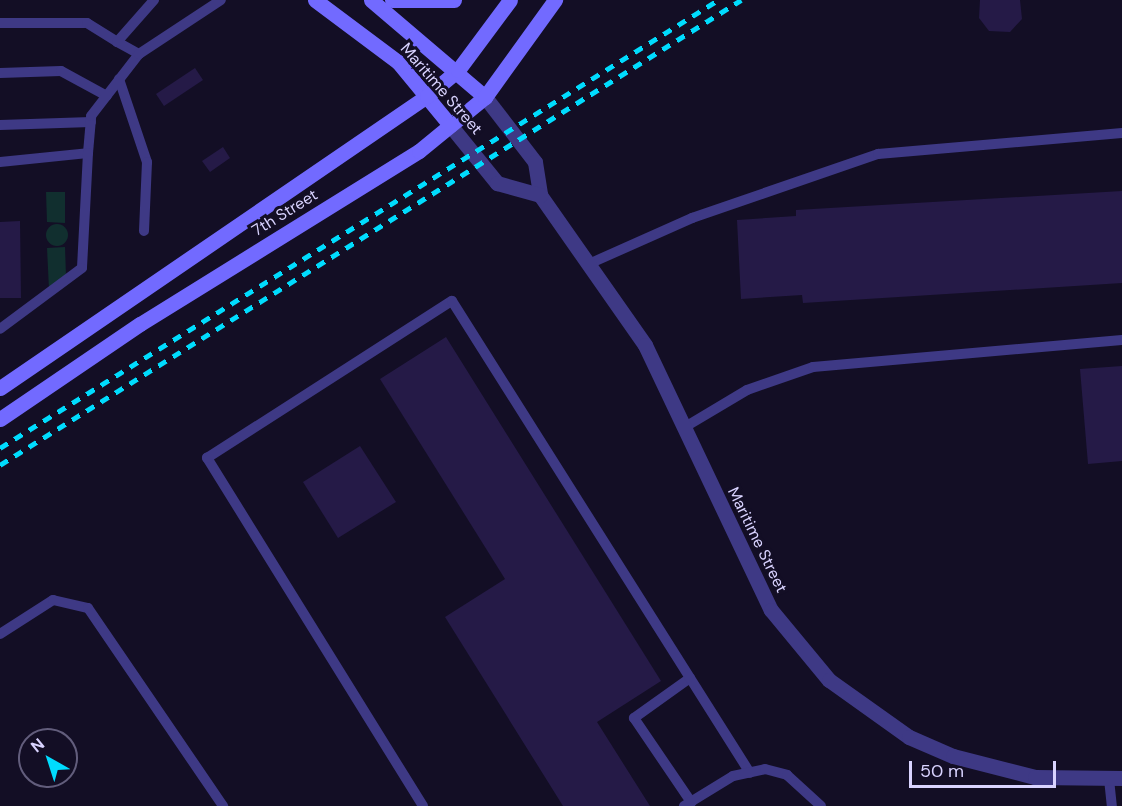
<!DOCTYPE html>
<html>
<head>
<meta charset="utf-8">
<style>
	body { margin:0 }
	#map { position:relative; width:1122px; height:806px; overflow:hidden; background:#130e25; font-family:"DM Sans",sans-serif }
	div>[style] { position:absolute }
	.green>* { inset:0; background:#112f2f }
	.round { border-radius:50% }
	.building>* { inset:0; background:#251a47 }
	.service>* { height:10px; margin:-5px; padding:0 5px; transform-origin:5px; border-radius:5px; background:#3e3985 }
	.tertiary>* { height:15px; margin:-7.5px; padding:0 7.5px; transform-origin:7.5px; border-radius:7.5px; background:#3e3985 }
	.secondary>* { height:15px; margin:-7.5px; padding:0 7.5px; transform-origin:7.5px; border-radius:7.5px; background:#726aff }
	.rail>* { height:4.5px; margin-top:-2.25px; transform-origin:0; background:repeating-linear-gradient(90deg,#00dcfe 0 9px,transparent 0 17px) }
	span { translate:-50% -50%; white-space:nowrap; text-align:center; line-height:1.15; -webkit-text-stroke:6px #130e25; paint-order:stroke }
	.street-label { font-size:16px; color:#d9d3ff }
	.north { position:absolute; left:18px; top:728px; width:60px; height:60px; box-sizing:border-box; background:#130e25; border:2px solid #625d7c; border-radius:50%; rotate:321deg; font-size:16px; font-weight:700; line-height:24px; text-align:center; color:#d9d3ff }
	.north::after { content:''; display:block; margin:auto; width:21px; height:27px; background:#00dcfe; clip-path:polygon(50% 0,100% 100%,50% 72%,0 100%) }
	.scale { position:absolute; left:909px; top:761px; width:147px; height:27px; box-sizing:border-box; border:3px solid #d9d3ff; border-top:0; padding-left:8px; font-size:18px; line-height:21px; white-space:nowrap; color:#d9d3ff; -webkit-text-stroke:4px #130e25; paint-order:stroke }
</style>
</head>
<body>
<div id="map">
	<div class="green">
		<div style="clip-path:polygon(46px 192px,65px 192px,65px 223px,47px 222px)"></div>
		<div class="round" style="left:46px;top:224px;width:22px;height:22px"></div>
		<div style="clip-path:polygon(65px 247px,66px 276px,49px 289px,47px 248px)"></div>
	</div>
	<div class="building">
		<div style="clip-path:polygon(980px 0,1020px 0,1022px 19px,1010px 32px,989px 31px,979px 18px)"></div>
		<div style="clip-path:polygon(195px 68px,203px 80px,164px 106px,156px 94px)"></div>
		<div style="clip-path:polygon(223px 147px,230px 158px,210px 172px,202px 161px)"></div>
		<div style="clip-path:polygon(1122px 191px,1122px 283px,803px 303px,802px 295px,741px 299px,737px 220px,796px 216px,796px 210px)"></div>
		<div style="clip-path:polygon(20px 221px,21px 298px,0 298px,0 222px)"></div>
		<div style="clip-path:polygon(446px 337px,661px 681px,597px 722px,650px 806px,563px 806px,445px 617px,505px 579px,380px 379px)"></div>
		<div style="clip-path:polygon(1122px 366px,1122px 461px,1088px 464px,1080px 369px)"></div>
		<div style="clip-path:polygon(360px 446px,396px 502px,338px 538px,303px 482px)"></div>
	</div>
	<div class="service">
		<div style="left:0;top:23px;width:87px"></div>
		<div style="left:87px;top:23px;width:36px;rotate:32deg"></div>
		<div style="left:139px;top:54px;width:25px;rotate:-151deg"></div>
		<div style="left:117px;top:42px;width:56px;rotate:-48.6deg"></div>
		<div style="left:0;top:73px;width:61px;rotate:-1.9deg"></div>
		<div style="left:61px;top:71px;width:52px;rotate:28.5deg"></div>
		<div style="left:119px;top:79px;width:88px;rotate:71.4deg"></div>
		<div style="left:147px;top:162px;width:69px;rotate:92.5deg"></div>
		<div style="left:0;top:125px;width:91px;rotate:-1.9deg"></div>
		<div style="left:88px;top:153px;width:37px;rotate:-85deg"></div>
		<div style="left:91px;top:116px;width:78px;rotate:-52.3deg"></div>
		<div style="left:139px;top:54px;width:98px;rotate:-33.4deg"></div>
		<div style="left:0;top:162px;width:88px;rotate:-5.8deg"></div>
		<div style="left:88px;top:153px;width:115px;rotate:93deg"></div>
		<div style="left:82px;top:268px;width:102px;rotate:143.4deg"></div>
		<div style="left:591px;top:263px;width:111px;rotate:-24deg"></div>
		<div style="left:692px;top:218px;width:197px;rotate:-19deg"></div>
		<div style="left:878px;top:154px;width:245px;rotate:-4.9deg"></div>
		<div style="left:685px;top:427px;width:72px;rotate:-30.8deg"></div>
		<div style="left:747px;top:390px;width:70px;rotate:-19.2deg"></div>
		<div style="left:813px;top:367px;width:310px;rotate:-5deg"></div>
		<div style="left:0;top:634px;width:63px;rotate:-32.7deg"></div>
		<div style="left:53px;top:600px;width:36px;rotate:13deg"></div>
		<div style="left:88px;top:608px;width:240px;rotate:55.7deg"></div>
		<div style="left:690px;top:678px;width:69px;rotate:144.5deg"></div>
		<div style="left:634px;top:718px;width:102px;rotate:55.8deg"></div>
		<div style="left:1109px;top:779px;width:27px;rotate:84deg"></div>
		<div style="left:423px;top:806px;width:410px;rotate:-121.8deg"></div>
		<div style="left:207px;top:458px;width:291px;rotate:-32.7deg"></div>
		<div style="left:452px;top:301px;width:558px;rotate:57.73deg"></div>
		<div style="left:684px;top:806px;width:57px;rotate:-31.5deg"></div>
		<div style="left:733px;top:776px;width:33px;rotate:-12deg"></div>
		<div style="left:765px;top:769px;width:23px;rotate:15deg"></div>
		<div style="left:787px;top:775px;width:46px;rotate:42.4deg"></div>
	</div>
	<div class="tertiary">
		<div style="left:485px;top:97px;width:82px;rotate:52.4deg"></div>
		<div style="left:535px;top:162px;width:33px;rotate:81deg"></div>
		<div style="left:540px;top:195px;width:183px;rotate:55deg"></div>
		<div style="left:645px;top:345px;width:293px;rotate:64.6deg"></div>
		<div style="left:771px;top:610px;width:91px;rotate:50.4deg"></div>
		<div style="left:829px;top:680px;width:98px;rotate:35.5deg"></div>
		<div style="left:909px;top:737px;width:48px;rotate:23.4deg"></div>
		<div style="left:953px;top:756px;width:85px;rotate:14.4deg"></div>
		<div style="left:1035px;top:777px;width:87px;rotate:0.7deg"></div>
		<div style="left:450px;top:125px;width:75px;rotate:51deg"></div>
		<div style="left:497px;top:183px;width:45px;rotate:15.6deg"></div>
	</div>
	<div class="secondary">
		<div style="left:315px;top:0;width:104px;rotate:36.8deg"></div>
		<div style="left:398px;top:62px;width:82px;rotate:50.5deg"></div>
		<div style="left:371px;top:0;width:150px;rotate:40.4deg"></div>
		<div style="left:392px;top:0;width:62px"></div>
		<div style="left:0;top:388px;width:517px;rotate:-34.37deg"></div>
		<div style="left:427px;top:96px;width:40px;rotate:-40deg"></div>
		<div style="left:458px;top:70px;width:87px;rotate:-53.4deg"></div>
		<div style="left:0;top:419px;width:169px;rotate:-34.2deg"></div>
		<div style="left:140px;top:324px;width:328px;rotate:-31.8deg"></div>
		<div style="left:419px;top:151px;width:85px;rotate:-39.3deg"></div>
		<div style="left:485px;top:97px;width:120px;rotate:-54.2deg"></div>
	</div>
	<div class="rail">
		<div style="left:0;top:448px;width:846px;rotate:-31.96deg"></div>
		<div style="left:0;top:465px;width:875px;rotate:-32.11deg"></div>
	</div>
	<div class="street-label">
		<span style="left:441px;top:89px;rotate:49deg">Maritime Street</span>
		<span style="left:285px;top:213px;rotate:-32deg">7th Street</span>
		<span style="left:757px;top:540px;rotate:64deg">Maritime Street</span>
	</div>
	<div class="north">N</div>
	<div class="scale">50 m</div>
</div>
</body>
</html>
